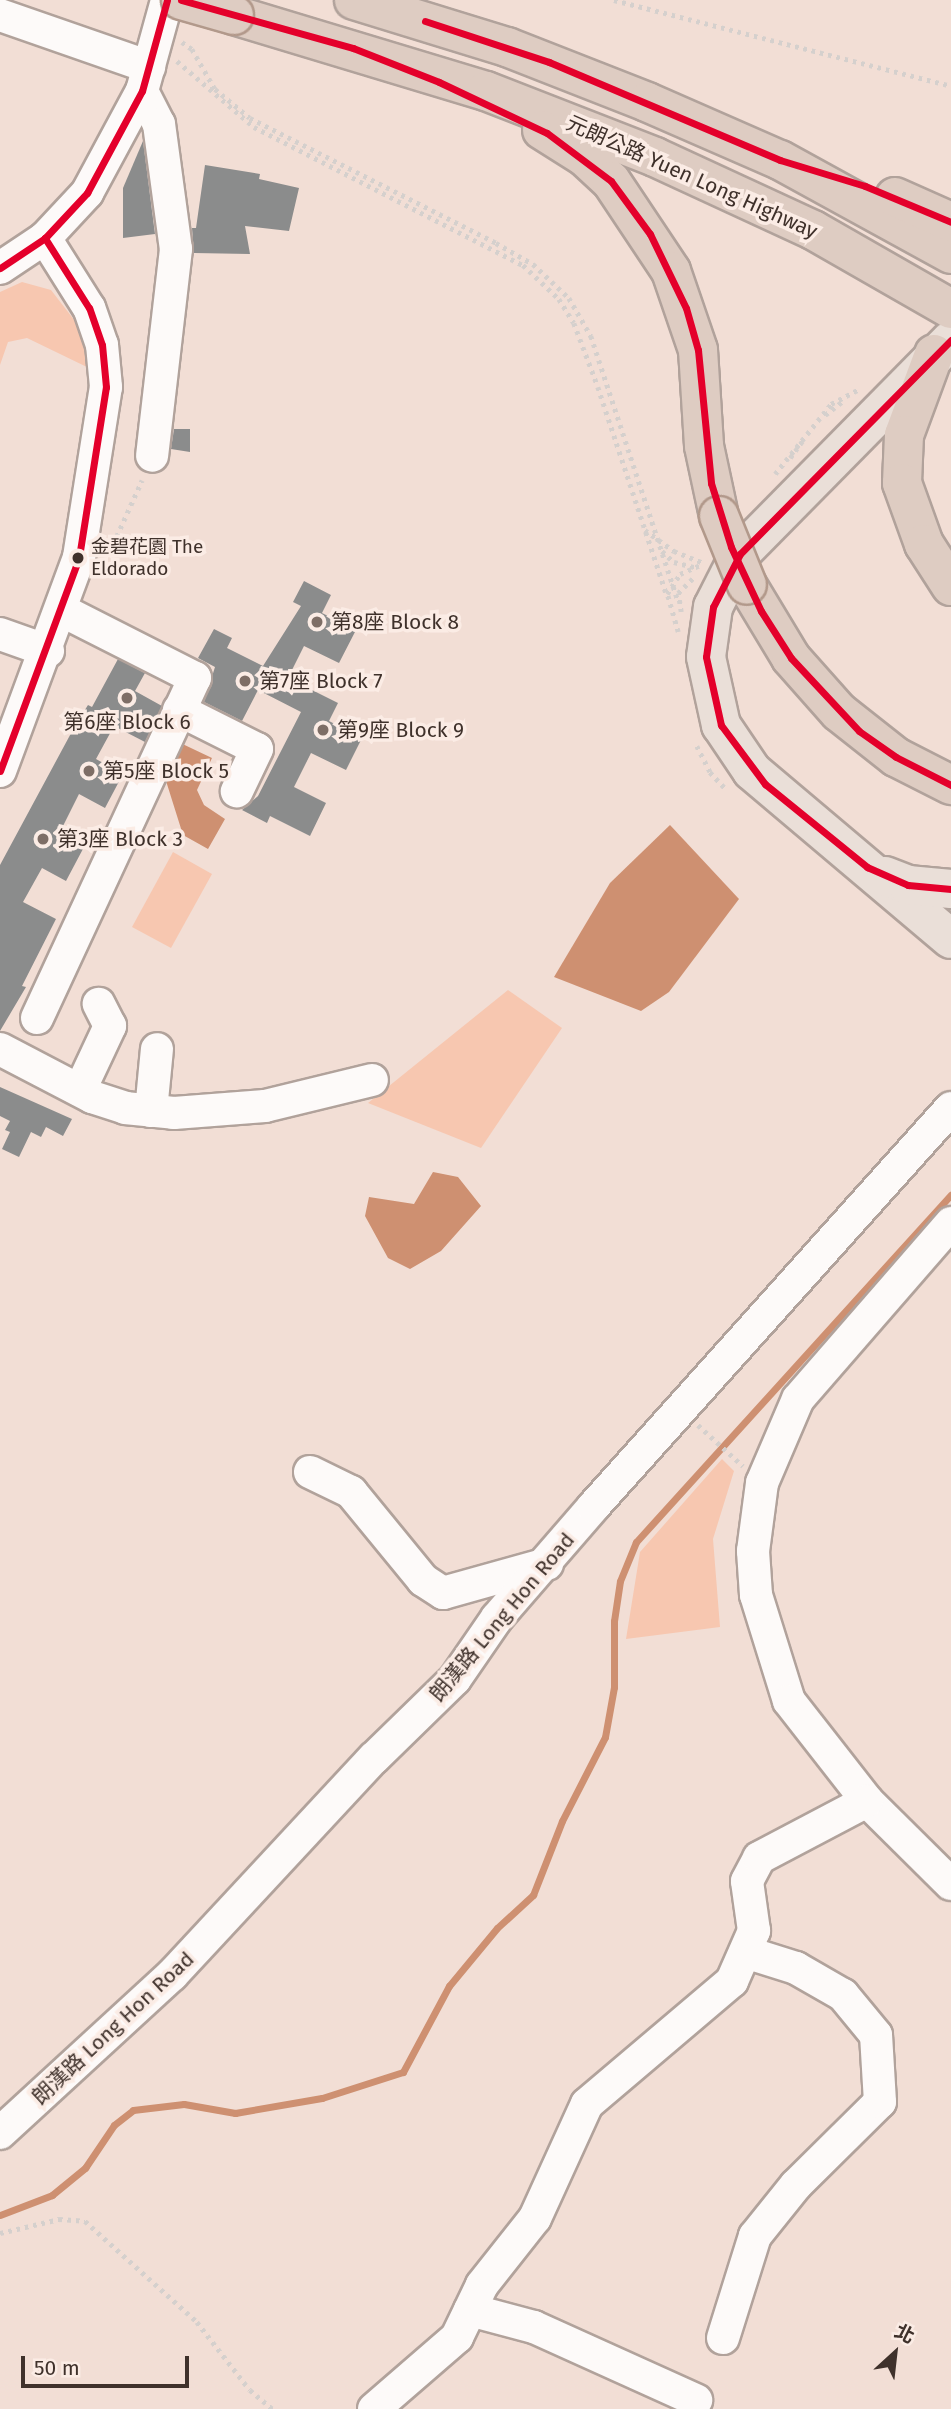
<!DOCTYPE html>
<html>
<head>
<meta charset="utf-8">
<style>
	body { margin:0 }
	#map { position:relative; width:951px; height:2409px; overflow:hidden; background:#f2ded5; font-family:"Fira Sans","Noto Sans TC",sans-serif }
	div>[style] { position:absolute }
	.green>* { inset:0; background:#f7c7b0 }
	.water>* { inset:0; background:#ce9071 }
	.stream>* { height:7px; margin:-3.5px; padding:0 3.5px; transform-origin:3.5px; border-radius:3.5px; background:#ce9071 }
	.building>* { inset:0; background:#8b8c8c }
	.path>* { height:4.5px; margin-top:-2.25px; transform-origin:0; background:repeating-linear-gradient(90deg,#d5d0cd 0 3.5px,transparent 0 8.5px) }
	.roads { filter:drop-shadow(2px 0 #b1a29b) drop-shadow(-2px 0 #b1a29b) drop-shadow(0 2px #b1a29b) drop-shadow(0 -2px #b1a29b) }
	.minor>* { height:32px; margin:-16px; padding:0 16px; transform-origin:16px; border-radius:16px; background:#fdfaf9 }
	.major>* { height:38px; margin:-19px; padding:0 19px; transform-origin:19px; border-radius:19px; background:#eadfd8 }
	.highway>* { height:38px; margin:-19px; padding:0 19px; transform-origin:19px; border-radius:19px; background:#deccc2 }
	.bridges { filter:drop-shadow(2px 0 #b2998b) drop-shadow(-2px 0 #b2998b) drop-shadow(0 2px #b2998b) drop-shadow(0 -2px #b2998b) }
	.highway-bridge>* { height:38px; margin:-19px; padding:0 19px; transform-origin:19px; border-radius:19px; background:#deccc2 }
	.bus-1>* { height:7px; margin:-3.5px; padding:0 3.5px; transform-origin:3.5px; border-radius:3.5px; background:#e4002b }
	.dots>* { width:19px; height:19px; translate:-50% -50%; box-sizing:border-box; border:4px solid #fbece5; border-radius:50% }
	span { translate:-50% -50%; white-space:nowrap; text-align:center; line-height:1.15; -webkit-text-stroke:7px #fbece5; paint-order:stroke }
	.bus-label { font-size:19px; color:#3f312b }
	.left { translate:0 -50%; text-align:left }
	.street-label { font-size:21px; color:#3f312b }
	.poi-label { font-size:21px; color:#3f312b }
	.north { position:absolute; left:860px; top:2318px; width:70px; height:70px; -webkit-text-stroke:5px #fbece5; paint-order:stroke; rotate:27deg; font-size:19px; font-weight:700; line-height:28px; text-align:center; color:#3f312b }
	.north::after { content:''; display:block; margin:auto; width:24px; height:32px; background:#3f312b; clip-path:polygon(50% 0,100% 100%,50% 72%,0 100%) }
	.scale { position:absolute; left:21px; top:2356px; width:168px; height:32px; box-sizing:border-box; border:4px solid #3f312b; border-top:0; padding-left:9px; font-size:21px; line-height:24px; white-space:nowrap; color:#3f312b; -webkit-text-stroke:5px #fbece5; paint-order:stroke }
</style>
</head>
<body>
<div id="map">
	<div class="green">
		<div style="clip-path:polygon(22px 282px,51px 290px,75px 321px,91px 369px,27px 338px,8px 342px,0 365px,0 292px)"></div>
		<div style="clip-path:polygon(173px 852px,212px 874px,171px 948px,132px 927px)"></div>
		<div style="clip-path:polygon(508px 990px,562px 1028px,481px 1148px,368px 1103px)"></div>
		<div style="clip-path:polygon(722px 1459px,734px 1471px,713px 1539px,720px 1627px,626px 1639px,640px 1552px)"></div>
	</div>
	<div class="water">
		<div style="clip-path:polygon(172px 739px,212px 758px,197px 790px,204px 805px,225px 819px,208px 849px,183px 835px,161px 765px)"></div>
		<div style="clip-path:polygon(670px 825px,739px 899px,669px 992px,641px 1011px,554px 977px,610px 883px)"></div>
		<div style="clip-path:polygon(433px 1172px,458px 1177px,481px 1206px,441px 1251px,410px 1269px,388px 1258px,365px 1216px,369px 1197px,414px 1204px)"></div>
	</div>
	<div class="stream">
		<div style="left:0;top:2215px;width:56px;rotate:-21deg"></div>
		<div style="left:52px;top:2195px;width:43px;rotate:-39.3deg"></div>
		<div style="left:85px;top:2168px;width:52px;rotate:-56deg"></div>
		<div style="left:114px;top:2125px;width:24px;rotate:-38deg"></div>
		<div style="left:133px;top:2110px;width:51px;rotate:-6.7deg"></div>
		<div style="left:184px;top:2104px;width:52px;rotate:10deg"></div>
		<div style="left:235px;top:2113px;width:88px;rotate:-9.8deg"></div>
		<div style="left:322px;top:2098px;width:85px;rotate:-17.8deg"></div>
		<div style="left:403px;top:2072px;width:98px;rotate:-61.9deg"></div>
		<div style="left:449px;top:1986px;width:75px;rotate:-50.4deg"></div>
		<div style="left:497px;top:1928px;width:49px;rotate:-42.5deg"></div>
		<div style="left:533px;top:1895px;width:79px;rotate:-68.6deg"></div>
		<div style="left:562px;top:1821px;width:94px;rotate:-62.9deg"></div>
		<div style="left:605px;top:1737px;width:51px;rotate:-79.8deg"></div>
		<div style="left:614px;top:1687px;width:66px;rotate:-90deg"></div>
		<div style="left:614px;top:1621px;width:40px;rotate:-81.5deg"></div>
		<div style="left:620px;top:1581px;width:42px;rotate:-67.7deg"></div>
		<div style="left:636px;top:1542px;width:469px;rotate:-47.8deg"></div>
	</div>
	<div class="building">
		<div style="clip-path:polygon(143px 141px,155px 234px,123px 238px,123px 188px)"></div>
		<div style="clip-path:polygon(205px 165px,260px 174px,259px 179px,299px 188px,289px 231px,245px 226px,250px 254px,194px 253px,192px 228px,196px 228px)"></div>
		<div style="clip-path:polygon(174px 429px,190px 429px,190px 452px,171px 449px)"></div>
		<div style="clip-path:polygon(304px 581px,331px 595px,322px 613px,356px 630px,339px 663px,304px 646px,288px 678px,338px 703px,329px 721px,362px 738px,346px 770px,311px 753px,294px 787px,326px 803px,310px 836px,270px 816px,267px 823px,242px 810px,258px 796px,301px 712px,258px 690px,242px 721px,204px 702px,215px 667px,198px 658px,214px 629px,232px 638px,227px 648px,263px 666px,301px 606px,293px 602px)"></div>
		<div style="clip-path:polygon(118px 659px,145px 673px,135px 691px,162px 706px,145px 742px,114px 726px,96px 759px,123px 774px,105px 808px,79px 794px,59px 834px,84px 847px,66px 881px,42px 868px,23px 902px,56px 919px,22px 986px,26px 987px,0 1031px,0 865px,76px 724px,88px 705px,92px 707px)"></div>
		<div style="clip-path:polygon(0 1087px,72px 1119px,63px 1136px,46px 1127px,41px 1137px,31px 1132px,19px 1157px,2px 1149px,10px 1132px,5px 1130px,10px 1121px,0 1116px)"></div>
	</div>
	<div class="path">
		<div style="left:614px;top:0;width:348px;rotate:14.3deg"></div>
		<div style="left:182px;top:42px;width:12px;rotate:35deg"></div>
		<div style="left:192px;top:49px;width:46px;rotate:60.1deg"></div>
		<div style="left:215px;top:89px;width:45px;rotate:39.6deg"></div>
		<div style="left:250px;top:118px;width:276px;rotate:26.9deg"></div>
		<div style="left:496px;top:243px;width:43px;rotate:29.6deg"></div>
		<div style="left:533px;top:264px;width:50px;rotate:43.4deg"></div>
		<div style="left:569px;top:298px;width:44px;rotate:59.9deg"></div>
		<div style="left:591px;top:336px;width:276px;rotate:71.8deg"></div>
		<div style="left:177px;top:61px;width:101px;rotate:40.6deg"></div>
		<div style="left:254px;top:127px;width:302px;rotate:27.2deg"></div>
		<div style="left:523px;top:265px;width:50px;rotate:43.4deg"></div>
		<div style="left:559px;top:299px;width:28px;rotate:58deg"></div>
		<div style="left:574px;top:323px;width:68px;rotate:69.4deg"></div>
		<div style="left:598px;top:387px;width:217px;rotate:71.7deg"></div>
		<div style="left:825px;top:415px;width:23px;rotate:-38deg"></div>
		<div style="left:790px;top:458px;width:22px;rotate:-54deg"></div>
		<div style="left:775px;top:474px;width:90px;rotate:-51.3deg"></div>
		<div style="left:831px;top:404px;width:32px;rotate:-28deg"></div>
		<div style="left:645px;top:530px;width:36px;rotate:36deg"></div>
		<div style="left:674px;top:551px;width:31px;rotate:22deg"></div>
		<div style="left:113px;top:544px;width:70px;rotate:-65.6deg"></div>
		<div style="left:662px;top:551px;width:16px;rotate:43deg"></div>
		<div style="left:674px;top:562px;width:21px;rotate:14deg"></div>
		<div style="left:681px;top:612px;width:19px;rotate:-99deg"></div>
		<div style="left:678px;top:593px;width:24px;rotate:-45deg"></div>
		<div style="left:678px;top:632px;width:40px;rotate:-106deg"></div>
		<div style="left:667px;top:594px;width:24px;rotate:-57deg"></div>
		<div style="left:680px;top:574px;width:22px;rotate:-24deg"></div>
		<div style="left:697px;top:746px;width:29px;rotate:63deg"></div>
		<div style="left:710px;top:772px;width:22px;rotate:47deg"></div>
		<div style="left:698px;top:1425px;width:61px;rotate:42.3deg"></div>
		<div style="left:0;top:2233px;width:61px;rotate:-13.3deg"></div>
		<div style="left:59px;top:2219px;width:26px;rotate:4deg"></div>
		<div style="left:85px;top:2221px;width:151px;rotate:42deg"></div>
		<div style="left:197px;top:2322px;width:86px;rotate:52.1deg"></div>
		<div style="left:250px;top:2390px;width:30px;rotate:40deg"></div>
	</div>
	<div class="roads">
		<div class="minor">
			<div style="left:0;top:15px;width:158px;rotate:19.2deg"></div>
			<div style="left:142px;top:91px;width:37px;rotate:63deg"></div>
			<div style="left:159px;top:124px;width:126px;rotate:82.3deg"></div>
			<div style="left:176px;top:249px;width:208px;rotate:96.6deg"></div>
			<div style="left:0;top:268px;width:54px;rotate:-33.7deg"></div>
			<div style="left:45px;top:238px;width:62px;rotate:-47deg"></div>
			<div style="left:87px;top:193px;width:116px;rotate:-61.7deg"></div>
			<div style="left:142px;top:91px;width:94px;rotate:-74.6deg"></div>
			<div style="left:0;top:634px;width:51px;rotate:19.5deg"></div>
			<div style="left:179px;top:710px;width:87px;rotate:26.6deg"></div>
			<div style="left:257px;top:749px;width:47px;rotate:115.5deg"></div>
			<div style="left:0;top:771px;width:228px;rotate:-69.7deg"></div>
			<div style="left:79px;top:557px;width:172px;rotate:-81deg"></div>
			<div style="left:106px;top:387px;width:42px;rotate:-95.4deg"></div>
			<div style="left:102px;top:345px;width:39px;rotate:-109deg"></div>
			<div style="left:89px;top:308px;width:83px;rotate:-122.2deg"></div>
			<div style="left:37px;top:1018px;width:375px;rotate:-65.1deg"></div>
			<div style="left:195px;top:678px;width:150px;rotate:-153.1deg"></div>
			<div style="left:0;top:1049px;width:104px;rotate:27.6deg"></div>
			<div style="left:92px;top:1097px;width:35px;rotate:18deg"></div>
			<div style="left:125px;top:1108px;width:49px;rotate:5.8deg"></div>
			<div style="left:174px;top:1113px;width:91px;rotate:-4.4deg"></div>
			<div style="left:265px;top:1106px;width:110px;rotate:-13.7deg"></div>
			<div style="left:80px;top:1090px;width:71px;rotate:-64.9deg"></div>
			<div style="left:110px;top:1026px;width:25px;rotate:-117deg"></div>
			<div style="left:151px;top:1111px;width:62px;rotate:-84.5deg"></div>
			<div style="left:951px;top:1223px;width:233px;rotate:131deg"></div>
			<div style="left:798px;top:1399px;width:91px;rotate:113.2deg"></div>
			<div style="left:762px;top:1483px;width:69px;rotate:97.5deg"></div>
			<div style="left:753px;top:1551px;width:44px;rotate:86.1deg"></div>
			<div style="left:756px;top:1595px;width:111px;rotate:72.7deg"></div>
			<div style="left:789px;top:1701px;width:127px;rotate:52deg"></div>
			<div style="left:867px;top:1801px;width:118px;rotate:44.7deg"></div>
			<div style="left:310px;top:1472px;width:46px;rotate:26deg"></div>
			<div style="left:351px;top:1492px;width:114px;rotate:50.7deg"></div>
			<div style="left:423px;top:1580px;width:24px;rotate:33deg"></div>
			<div style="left:443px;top:1593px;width:108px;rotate:-15.6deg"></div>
			<div style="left:0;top:2133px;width:234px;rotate:-42.6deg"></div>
			<div style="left:172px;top:1975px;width:296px;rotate:-47.1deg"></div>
			<div style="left:374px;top:1758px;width:113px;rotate:-44.3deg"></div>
			<div style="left:455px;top:1679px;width:74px;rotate:-55.5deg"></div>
			<div style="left:497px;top:1618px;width:147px;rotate:-49.1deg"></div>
			<div style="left:593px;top:1507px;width:536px;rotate:-48.1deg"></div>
			<div style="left:470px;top:2310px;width:66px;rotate:14.9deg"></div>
			<div style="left:534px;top:2327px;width:178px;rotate:24.3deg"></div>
			<div style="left:723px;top:2338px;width:107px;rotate:-72.6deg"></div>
			<div style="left:755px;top:2236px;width:65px;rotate:-51.2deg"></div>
			<div style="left:796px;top:2185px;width:118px;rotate:-44.7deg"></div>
			<div style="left:880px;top:2102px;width:67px;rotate:-93.4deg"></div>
			<div style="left:876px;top:2035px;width:52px;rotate:-129.5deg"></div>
			<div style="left:843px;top:1995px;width:54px;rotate:-150.1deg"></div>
			<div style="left:796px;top:1968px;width:50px;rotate:-162.6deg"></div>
			<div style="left:374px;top:2409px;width:110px;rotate:-40.9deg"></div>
			<div style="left:457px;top:2337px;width:58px;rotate:-64.3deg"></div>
			<div style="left:482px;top:2285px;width:85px;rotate:-51.7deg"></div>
			<div style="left:535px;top:2218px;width:125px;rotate:-65.5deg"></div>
			<div style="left:587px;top:2104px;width:190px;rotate:-40.3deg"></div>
			<div style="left:732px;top:1981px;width:55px;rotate:-66.3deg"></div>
			<div style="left:754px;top:1931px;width:50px;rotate:-98deg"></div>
			<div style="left:747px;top:1881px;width:26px;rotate:-62deg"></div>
			<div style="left:759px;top:1858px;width:122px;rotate:-27.8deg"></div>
		</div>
		<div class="major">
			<div style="left:951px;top:340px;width:301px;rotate:134.6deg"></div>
			<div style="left:740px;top:554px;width:59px;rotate:117deg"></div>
			<div style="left:713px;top:607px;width:50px;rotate:98deg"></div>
			<div style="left:706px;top:657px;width:70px;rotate:77.6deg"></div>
			<div style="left:721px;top:725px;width:55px;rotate:56deg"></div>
			<div style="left:752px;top:771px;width:260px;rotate:40.2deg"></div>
			<div style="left:885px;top:876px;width:25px;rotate:21deg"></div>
			<div style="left:908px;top:885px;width:43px;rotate:5.3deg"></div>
		</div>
		<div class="highway">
			<div style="left:354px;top:0;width:160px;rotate:17.1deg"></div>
			<div style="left:507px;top:47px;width:150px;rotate:21.4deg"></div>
			<div style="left:647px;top:102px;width:145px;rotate:23.6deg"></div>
			<div style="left:780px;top:160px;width:195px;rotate:28.8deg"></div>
			<div style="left:234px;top:15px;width:263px;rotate:16.8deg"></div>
			<div style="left:486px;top:91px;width:181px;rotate:21.3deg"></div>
			<div style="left:655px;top:157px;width:174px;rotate:24.8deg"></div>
			<div style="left:813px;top:230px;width:159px;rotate:29.8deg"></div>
			<div style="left:542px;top:130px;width:51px;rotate:32.1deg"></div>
			<div style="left:585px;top:157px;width:35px;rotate:43deg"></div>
			<div style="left:611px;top:181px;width:108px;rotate:56.3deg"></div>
			<div style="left:671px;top:271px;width:83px;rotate:71.1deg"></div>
			<div style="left:698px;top:350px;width:96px;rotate:86.4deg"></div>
			<div style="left:704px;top:446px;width:72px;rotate:77.9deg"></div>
			<div style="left:895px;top:197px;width:61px;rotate:24.1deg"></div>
			<div style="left:934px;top:354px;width:86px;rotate:110.3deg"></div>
			<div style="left:904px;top:435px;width:48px;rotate:92.4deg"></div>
			<div style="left:902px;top:483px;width:65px;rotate:70.2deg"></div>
			<div style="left:924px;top:544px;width:50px;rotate:57.3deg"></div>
			<div style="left:747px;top:585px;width:85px;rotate:58.9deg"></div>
			<div style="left:791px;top:658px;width:72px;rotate:48.4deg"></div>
			<div style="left:839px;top:712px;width:73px;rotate:38.3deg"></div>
			<div style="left:896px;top:757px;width:62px;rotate:27deg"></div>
		</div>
	</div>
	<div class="bridges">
		<div class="highway-bridge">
			<div style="left:181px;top:0;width:55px;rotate:15.8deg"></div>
			<div style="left:719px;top:516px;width:74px;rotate:67.9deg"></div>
		</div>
	</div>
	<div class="bus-1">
		<div style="left:181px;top:0;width:179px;rotate:15.6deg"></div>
		<div style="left:353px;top:48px;width:92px;rotate:21.6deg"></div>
		<div style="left:439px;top:82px;width:119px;rotate:25.3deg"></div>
		<div style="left:547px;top:133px;width:80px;rotate:36.9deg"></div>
		<div style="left:611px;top:181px;width:66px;rotate:53.7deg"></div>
		<div style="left:650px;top:234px;width:82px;rotate:64.1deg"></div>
		<div style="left:686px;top:308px;width:44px;rotate:74.1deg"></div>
		<div style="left:698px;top:350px;width:134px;rotate:84.4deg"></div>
		<div style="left:711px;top:483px;width:67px;rotate:72.6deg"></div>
		<div style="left:731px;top:547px;width:71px;rotate:64.9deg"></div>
		<div style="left:761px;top:611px;width:56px;rotate:57.4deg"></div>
		<div style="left:791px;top:658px;width:100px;rotate:47deg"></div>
		<div style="left:859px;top:731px;width:45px;rotate:35.1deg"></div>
		<div style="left:896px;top:757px;width:62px;rotate:27deg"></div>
		<div style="left:425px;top:21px;width:131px;rotate:18.3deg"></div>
		<div style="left:549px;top:62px;width:251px;rotate:23deg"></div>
		<div style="left:780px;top:160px;width:89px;rotate:17deg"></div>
		<div style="left:865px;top:186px;width:93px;rotate:22.7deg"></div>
		<div style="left:0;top:268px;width:54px;rotate:-33.7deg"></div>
		<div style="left:45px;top:238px;width:62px;rotate:-47deg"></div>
		<div style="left:87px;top:193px;width:116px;rotate:-61.7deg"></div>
		<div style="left:142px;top:91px;width:94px;rotate:-74.6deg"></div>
		<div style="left:951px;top:340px;width:301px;rotate:134.6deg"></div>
		<div style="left:740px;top:554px;width:59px;rotate:117deg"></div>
		<div style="left:713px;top:607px;width:50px;rotate:98deg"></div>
		<div style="left:706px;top:657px;width:70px;rotate:77.6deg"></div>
		<div style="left:721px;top:725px;width:74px;rotate:53.3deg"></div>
		<div style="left:765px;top:784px;width:132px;rotate:39.1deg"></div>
		<div style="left:867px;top:867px;width:45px;rotate:23.7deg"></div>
		<div style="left:908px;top:885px;width:43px;rotate:5.3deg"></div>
		<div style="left:0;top:771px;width:228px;rotate:-69.7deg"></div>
		<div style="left:79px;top:557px;width:172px;rotate:-81deg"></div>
		<div style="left:106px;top:387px;width:42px;rotate:-95.4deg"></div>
		<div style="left:102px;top:345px;width:39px;rotate:-109deg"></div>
		<div style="left:89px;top:308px;width:83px;rotate:-122.2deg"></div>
	</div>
	<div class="dots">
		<div style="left:78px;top:558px;background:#3f312b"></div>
		<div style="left:317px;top:622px;background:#7e6e66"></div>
		<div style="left:245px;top:681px;background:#7e6e66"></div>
		<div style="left:127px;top:698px;background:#7e6e66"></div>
		<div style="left:323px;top:730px;background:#7e6e66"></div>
		<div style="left:89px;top:771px;background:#7e6e66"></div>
		<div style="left:43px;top:839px;background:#7e6e66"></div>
	</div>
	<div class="bus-label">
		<span class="left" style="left:91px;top:558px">金碧花園 The<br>Eldorado</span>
	</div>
	<div class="street-label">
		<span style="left:692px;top:177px;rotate:24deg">元朗公路 Yuen Long Highway</span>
		<span style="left:502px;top:1617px;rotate:-50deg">朗漢路 Long Hon Road</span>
		<span style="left:113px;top:2028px;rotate:-43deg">朗漢路 Long Hon Road</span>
	</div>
	<div class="poi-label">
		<span class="left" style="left:331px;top:622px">第8座 Block 8</span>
		<span class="left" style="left:259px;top:681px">第7座 Block 7</span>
		<span style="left:127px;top:722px">第6座 Block 6</span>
		<span class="left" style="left:337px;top:730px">第9座 Block 9</span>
		<span class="left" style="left:103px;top:771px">第5座 Block 5</span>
		<span class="left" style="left:57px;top:839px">第3座 Block 3</span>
	</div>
	<div class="north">北</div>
	<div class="scale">50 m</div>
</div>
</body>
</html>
